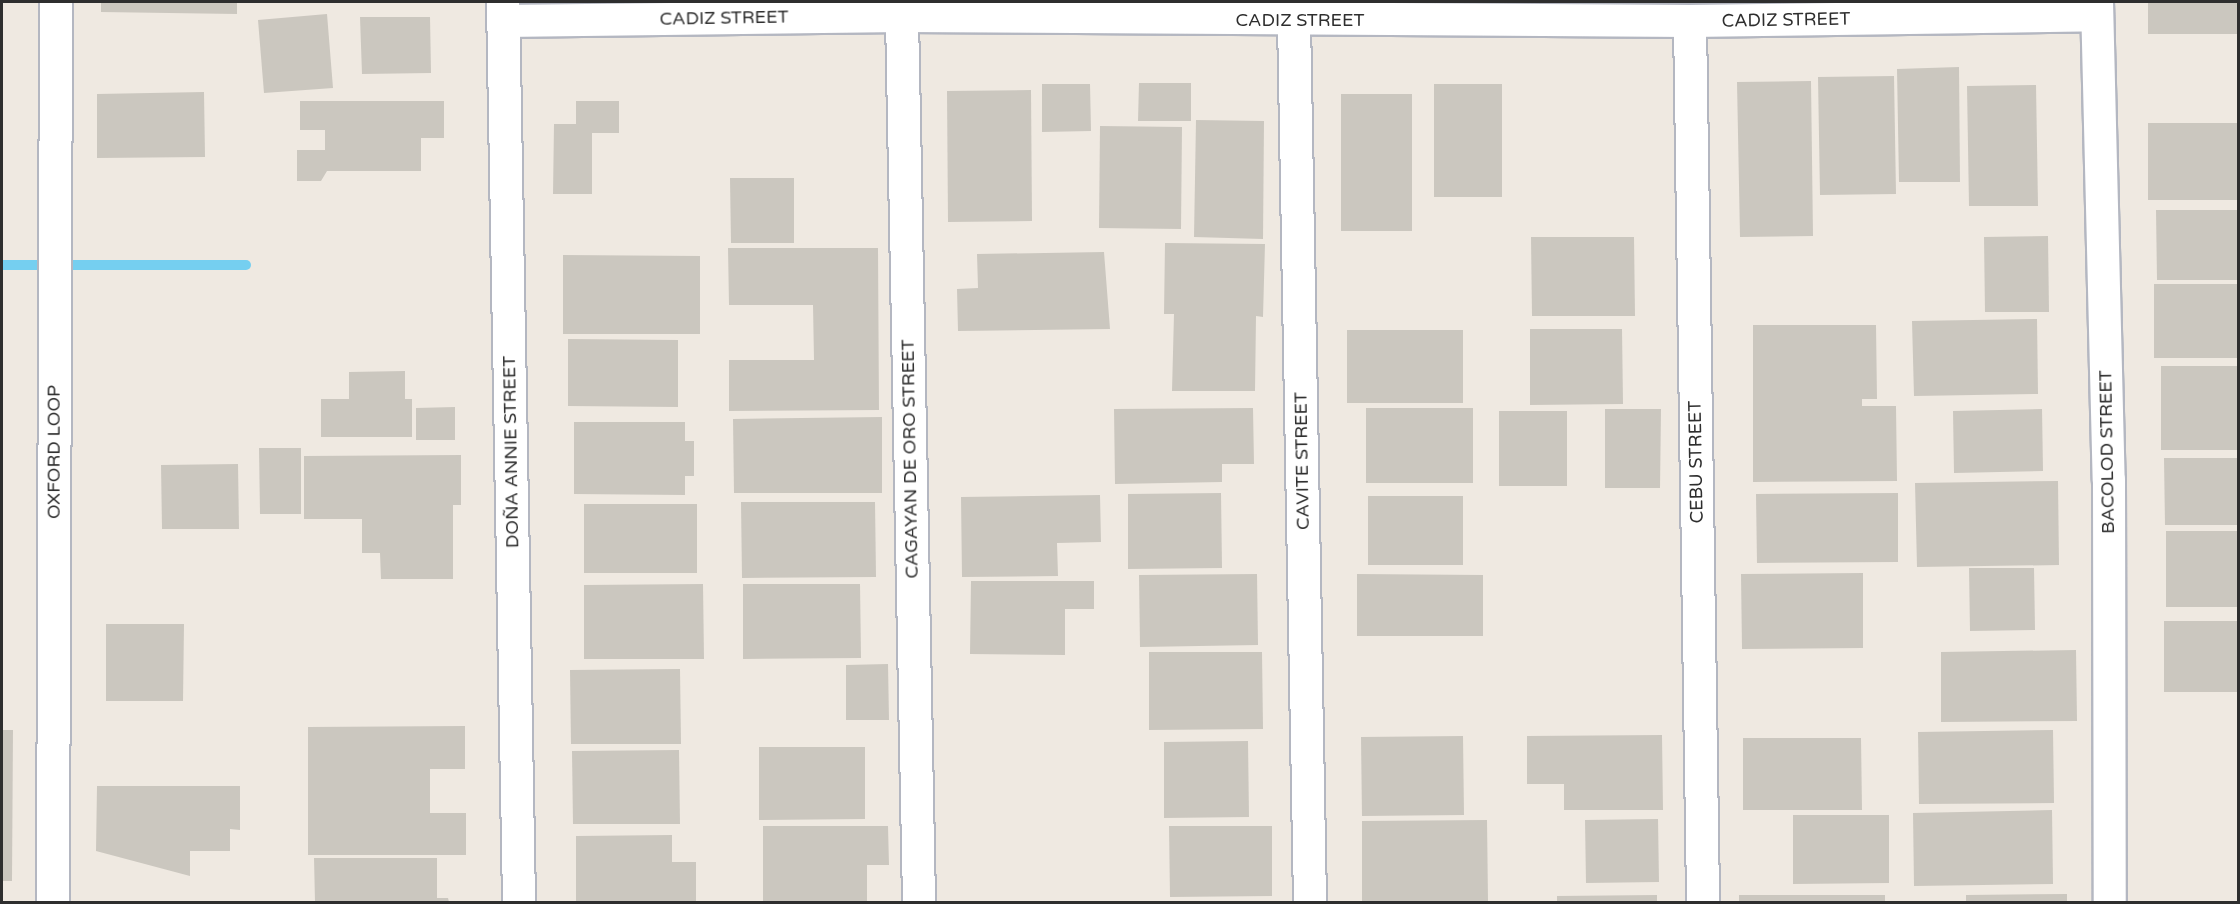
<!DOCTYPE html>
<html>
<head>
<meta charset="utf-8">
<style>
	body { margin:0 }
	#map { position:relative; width:2240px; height:904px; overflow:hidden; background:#efe9e1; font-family:"Varela Round",sans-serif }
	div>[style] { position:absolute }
	.stream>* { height:10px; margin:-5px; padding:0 5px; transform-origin:5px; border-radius:5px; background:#75cff0 }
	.building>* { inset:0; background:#cbc7bf }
	.roads { filter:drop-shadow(2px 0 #b4b7c1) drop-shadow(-2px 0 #b4b7c1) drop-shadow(0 2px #b4b7c1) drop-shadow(0 -2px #b4b7c1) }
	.minor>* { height:32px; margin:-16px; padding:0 16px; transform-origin:16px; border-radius:16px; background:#fff }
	span { translate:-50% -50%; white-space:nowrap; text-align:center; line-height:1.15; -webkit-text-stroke:4.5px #fff; paint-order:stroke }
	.street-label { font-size:18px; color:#2e2e2e }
	.frame { position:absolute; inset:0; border:3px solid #2e2e2e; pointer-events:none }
</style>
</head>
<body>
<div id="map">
	<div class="stream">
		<div style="left:2px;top:265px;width:244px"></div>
	</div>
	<div class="building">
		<div style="clip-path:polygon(101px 2px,237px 2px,237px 14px,101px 12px)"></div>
		<div style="clip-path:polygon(2148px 2px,2238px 2px,2238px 34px,2148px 34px)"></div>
		<div style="clip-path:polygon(327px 14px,333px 88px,264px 93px,258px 20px)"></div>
		<div style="clip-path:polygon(360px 17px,430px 17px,431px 73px,362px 74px)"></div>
		<div style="clip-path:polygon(1959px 67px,1960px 182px,1899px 182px,1897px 69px)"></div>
		<div style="clip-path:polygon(1894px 76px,1896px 194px,1820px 195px,1818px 77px)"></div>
		<div style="clip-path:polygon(1811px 81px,1813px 236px,1740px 237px,1737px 82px)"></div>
		<div style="clip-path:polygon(1139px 83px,1191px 83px,1191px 121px,1138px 121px)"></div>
		<div style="clip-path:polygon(1042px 84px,1090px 84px,1091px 131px,1042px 132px)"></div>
		<div style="clip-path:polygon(1434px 84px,1502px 84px,1502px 197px,1434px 197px)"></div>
		<div style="clip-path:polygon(2036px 85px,2038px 206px,1969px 206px,1967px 86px)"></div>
		<div style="clip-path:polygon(1031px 90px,1032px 221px,948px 222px,947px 91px)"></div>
		<div style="clip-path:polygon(204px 92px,205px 157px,97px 158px,97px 94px)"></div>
		<div style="clip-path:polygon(1341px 94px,1412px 94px,1412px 231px,1341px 231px)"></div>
		<div style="clip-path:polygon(300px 101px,444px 101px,444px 138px,421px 138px,421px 171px,327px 171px,321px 181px,297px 181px,297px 150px,325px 150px,325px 130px,300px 130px)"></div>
		<div style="clip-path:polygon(576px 101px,619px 101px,619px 133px,592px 133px,592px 194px,553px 194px,554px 124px,576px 124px)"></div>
		<div style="clip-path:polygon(1196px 120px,1264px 121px,1263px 239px,1194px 237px)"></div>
		<div style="clip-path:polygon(2148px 123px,2238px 123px,2238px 200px,2148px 200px)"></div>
		<div style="clip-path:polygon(1100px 126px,1182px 127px,1181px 229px,1099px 228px)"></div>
		<div style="clip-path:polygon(730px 178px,794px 178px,794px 243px,731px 243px)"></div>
		<div style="clip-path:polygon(2156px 210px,2238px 210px,2238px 280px,2157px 280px)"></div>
		<div style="clip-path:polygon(2048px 236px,2049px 312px,1985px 312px,1984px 237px)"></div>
		<div style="clip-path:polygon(1531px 237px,1634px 237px,1635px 316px,1532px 316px)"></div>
		<div style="clip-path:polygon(1165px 243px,1265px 244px,1263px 317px,1256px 316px,1255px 391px,1172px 391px,1174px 314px,1164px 314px)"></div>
		<div style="clip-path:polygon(728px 248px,878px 248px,879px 410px,729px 411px,729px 360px,814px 360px,813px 305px,729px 305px)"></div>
		<div style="clip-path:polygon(1104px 252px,1110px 329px,958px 331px,957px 289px,978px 288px,977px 254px)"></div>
		<div style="clip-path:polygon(563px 255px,700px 256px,700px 334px,563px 334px)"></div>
		<div style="clip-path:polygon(2154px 284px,2238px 284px,2238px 358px,2154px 358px)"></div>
		<div style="clip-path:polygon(2037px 319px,2038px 394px,1914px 396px,1912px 321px)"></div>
		<div style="clip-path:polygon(1753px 325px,1876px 325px,1877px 399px,1862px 399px,1862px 406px,1896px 406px,1897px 481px,1753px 482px)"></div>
		<div style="clip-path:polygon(1530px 329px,1622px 329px,1623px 404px,1530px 405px)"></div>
		<div style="clip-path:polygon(1347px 330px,1463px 330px,1463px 403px,1347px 403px)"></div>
		<div style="clip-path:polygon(568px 339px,678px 340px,678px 407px,568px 406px)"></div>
		<div style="clip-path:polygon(2161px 366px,2238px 366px,2238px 450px,2161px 450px)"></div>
		<div style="clip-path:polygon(405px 371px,405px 399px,412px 399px,412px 437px,321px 437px,321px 399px,349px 399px,349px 372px)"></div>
		<div style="clip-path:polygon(455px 407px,455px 440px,416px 440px,416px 408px)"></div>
		<div style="clip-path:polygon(1253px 408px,1254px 464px,1222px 464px,1222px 482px,1115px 484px,1114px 409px)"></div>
		<div style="clip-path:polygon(1366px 408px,1473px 408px,1473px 483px,1366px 483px)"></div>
		<div style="clip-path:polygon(1605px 409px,1661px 409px,1660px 488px,1605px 488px)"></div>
		<div style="clip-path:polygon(2042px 409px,2043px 471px,1954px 473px,1953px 411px)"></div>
		<div style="clip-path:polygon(1499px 411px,1567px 411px,1567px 486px,1499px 486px)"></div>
		<div style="clip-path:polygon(882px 417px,882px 493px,734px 493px,733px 419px)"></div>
		<div style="clip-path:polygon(574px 422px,685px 422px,685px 441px,694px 441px,694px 476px,685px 476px,685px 495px,574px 494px)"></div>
		<div style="clip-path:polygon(259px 448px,301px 448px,301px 514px,260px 514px)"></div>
		<div style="clip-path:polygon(461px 455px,461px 505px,453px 505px,453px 579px,381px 579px,380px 553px,362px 553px,362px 519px,304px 519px,304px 456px)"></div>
		<div style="clip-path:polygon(2164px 458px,2238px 458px,2238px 525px,2165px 525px)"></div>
		<div style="clip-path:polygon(238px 464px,239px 529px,162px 529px,161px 465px)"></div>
		<div style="clip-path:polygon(2058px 481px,2059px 565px,1917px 567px,1915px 483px)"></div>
		<div style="clip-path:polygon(1221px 493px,1222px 568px,1128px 569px,1128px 494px)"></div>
		<div style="clip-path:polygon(1898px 493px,1898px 562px,1757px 563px,1756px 494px)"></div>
		<div style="clip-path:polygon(1100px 495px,1101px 542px,1057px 543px,1058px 576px,962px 577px,961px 497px)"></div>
		<div style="clip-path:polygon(1368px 496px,1463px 496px,1463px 565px,1368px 565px)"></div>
		<div style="clip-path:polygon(741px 502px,875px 502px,876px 577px,742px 578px)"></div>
		<div style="clip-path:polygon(584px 504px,697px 504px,697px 573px,584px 573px)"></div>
		<div style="clip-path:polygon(2166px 531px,2238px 531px,2238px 607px,2166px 607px)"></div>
		<div style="clip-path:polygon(1969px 568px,2034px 568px,2035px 630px,1970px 631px)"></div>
		<div style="clip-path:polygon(1863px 573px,1863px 648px,1742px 649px,1741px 574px)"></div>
		<div style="clip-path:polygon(1257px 574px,1258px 645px,1140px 647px,1139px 575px)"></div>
		<div style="clip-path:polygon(1357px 574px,1483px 575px,1483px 636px,1357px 636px)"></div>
		<div style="clip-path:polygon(971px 581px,1094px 581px,1094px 609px,1065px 609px,1065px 655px,970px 654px)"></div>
		<div style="clip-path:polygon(703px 584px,704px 659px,584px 659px,584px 585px)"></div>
		<div style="clip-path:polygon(743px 584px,860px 584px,861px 658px,743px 659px)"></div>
		<div style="clip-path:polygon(2164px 621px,2238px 621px,2238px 692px,2164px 692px)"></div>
		<div style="clip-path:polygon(106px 624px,184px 624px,183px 701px,106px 701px)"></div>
		<div style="clip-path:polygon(2076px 650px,2077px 721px,1941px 722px,1941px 652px)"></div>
		<div style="clip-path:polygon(1149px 652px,1262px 652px,1263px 729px,1149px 730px)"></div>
		<div style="clip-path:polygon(888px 664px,889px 720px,846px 720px,846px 665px)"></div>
		<div style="clip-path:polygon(680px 669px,681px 744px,571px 744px,570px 670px)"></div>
		<div style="clip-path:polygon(465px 726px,465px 769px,430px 769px,430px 813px,466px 813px,466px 855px,308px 855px,308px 727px)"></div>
		<div style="clip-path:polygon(2px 730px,13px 730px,12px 881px,2px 881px)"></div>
		<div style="clip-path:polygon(2053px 730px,2054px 803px,1919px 804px,1918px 732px)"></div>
		<div style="clip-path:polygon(1662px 735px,1663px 810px,1564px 810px,1564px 784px,1527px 784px,1527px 736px)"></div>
		<div style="clip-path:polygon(1463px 736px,1464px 815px,1362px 816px,1361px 737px)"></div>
		<div style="clip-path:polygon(1743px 738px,1861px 738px,1862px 810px,1743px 810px)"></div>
		<div style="clip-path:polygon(1248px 741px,1249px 817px,1164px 818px,1164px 742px)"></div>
		<div style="clip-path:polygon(759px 747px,865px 747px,865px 819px,759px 820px)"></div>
		<div style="clip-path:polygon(679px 750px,680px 824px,573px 824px,572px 751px)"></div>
		<div style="clip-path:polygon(97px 786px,240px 786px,240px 830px,230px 829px,230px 851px,190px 851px,190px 876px,96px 851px)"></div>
		<div style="clip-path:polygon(2052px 810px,2053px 884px,1914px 886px,1913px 813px)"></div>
		<div style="clip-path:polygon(1793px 815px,1889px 815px,1889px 883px,1793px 884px)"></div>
		<div style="clip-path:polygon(1658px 819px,1659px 882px,1586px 883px,1585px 820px)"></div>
		<div style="clip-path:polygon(1487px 820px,1488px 901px,1362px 902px,1362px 821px)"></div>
		<div style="clip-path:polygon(763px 826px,888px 826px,889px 865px,867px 865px,867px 902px,763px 902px)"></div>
		<div style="clip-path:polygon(1169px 826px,1272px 826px,1272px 896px,1170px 897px)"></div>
		<div style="clip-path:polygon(672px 835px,672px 862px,696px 862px,696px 902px,576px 902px,576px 836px)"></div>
		<div style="clip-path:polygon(314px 858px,437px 858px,437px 898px,448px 898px,449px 902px,315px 902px)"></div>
		<div style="clip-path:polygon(2067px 894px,2067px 902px,1966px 902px,1966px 895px)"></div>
		<div style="clip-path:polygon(1657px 895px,1657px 902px,1557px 902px,1557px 896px)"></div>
		<div style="clip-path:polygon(1739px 895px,1885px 895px,1885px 902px,1739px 902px)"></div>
	</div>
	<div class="roads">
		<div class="minor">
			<div style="left:503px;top:2px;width:900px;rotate:88.98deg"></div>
			<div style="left:2097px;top:2px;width:478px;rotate:88.6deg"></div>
			<div style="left:2109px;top:480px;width:422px;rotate:89.9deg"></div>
			<div style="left:902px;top:16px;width:886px;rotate:88.9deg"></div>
			<div style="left:1294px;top:20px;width:882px;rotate:88.96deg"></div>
			<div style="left:503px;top:21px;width:399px;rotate:-0.7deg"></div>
			<div style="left:902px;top:16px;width:788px;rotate:0.36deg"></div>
			<div style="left:1690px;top:21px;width:407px;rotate:-0.8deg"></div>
			<div style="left:1690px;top:21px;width:881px;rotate:89.15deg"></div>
			<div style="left:53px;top:902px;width:900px;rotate:-89.81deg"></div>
		</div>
	</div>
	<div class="street-label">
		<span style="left:724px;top:18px;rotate:-1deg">CADIZ STREET</span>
		<span style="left:1300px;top:20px">CADIZ STREET</span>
		<span style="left:1786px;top:20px;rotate:-1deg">CADIZ STREET</span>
		<span style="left:54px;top:452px;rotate:-90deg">OXFORD LOOP</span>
		<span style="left:511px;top:452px;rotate:-91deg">DOÑA ANNIE STREET</span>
		<span style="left:2107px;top:452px;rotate:-91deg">BACOLOD STREET</span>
		<span style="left:910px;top:459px;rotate:-91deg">CAGAYAN DE ORO STREET</span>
		<span style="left:1302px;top:461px;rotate:-91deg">CAVITE STREET</span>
		<span style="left:1696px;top:462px;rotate:-91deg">CEBU STREET</span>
	</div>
	<div class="frame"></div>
</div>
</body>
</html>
